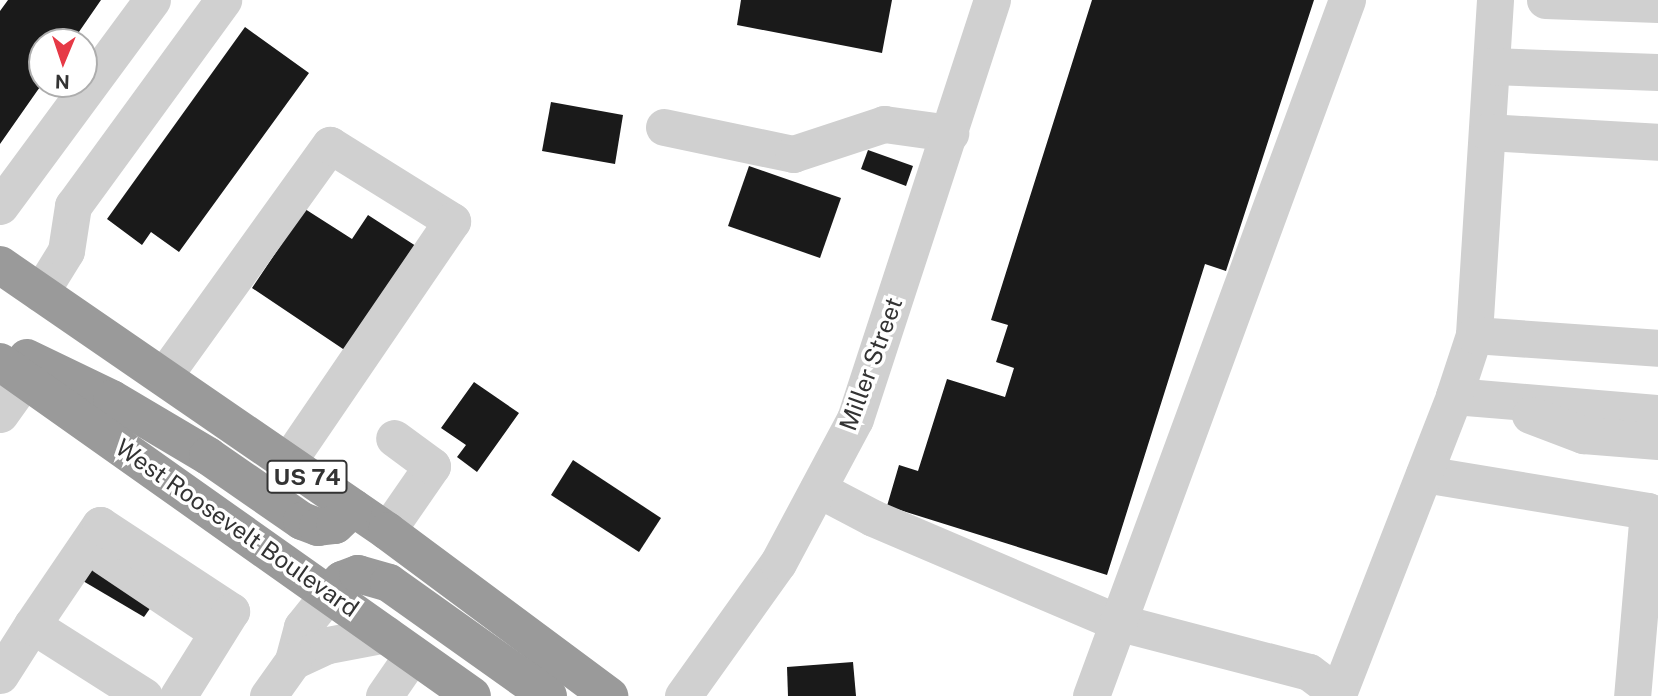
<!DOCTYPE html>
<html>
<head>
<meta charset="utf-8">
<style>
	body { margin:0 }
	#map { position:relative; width:1658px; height:696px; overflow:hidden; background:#fff; font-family:"Public Sans",sans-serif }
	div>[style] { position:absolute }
	.building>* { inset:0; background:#1a1a1a }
	.minor>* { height:37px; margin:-18.5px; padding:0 18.5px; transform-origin:18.5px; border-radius:18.5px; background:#d0d0d0 }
	.highway>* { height:38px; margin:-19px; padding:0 19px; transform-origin:19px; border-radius:19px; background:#9a9a9a }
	span { translate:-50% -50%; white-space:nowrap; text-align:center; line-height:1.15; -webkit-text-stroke:7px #fff; paint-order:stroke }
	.shield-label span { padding:2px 5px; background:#fff; border:2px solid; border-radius:5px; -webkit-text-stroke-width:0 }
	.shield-label { font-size:23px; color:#333; font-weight:700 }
	.street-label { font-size:24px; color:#333 }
	.north { position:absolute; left:28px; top:28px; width:70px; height:70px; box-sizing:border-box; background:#fff; border:2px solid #adadad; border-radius:50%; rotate:182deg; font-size:19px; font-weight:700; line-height:28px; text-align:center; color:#333 }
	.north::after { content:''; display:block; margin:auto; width:24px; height:32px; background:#e63946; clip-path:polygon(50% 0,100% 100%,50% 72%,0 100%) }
</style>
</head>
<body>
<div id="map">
	<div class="building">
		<div style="clip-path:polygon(8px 0,101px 0,72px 42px,42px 42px,42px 84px,0 144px,0 11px)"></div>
		<div style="clip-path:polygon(741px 0,892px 0,882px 53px,737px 25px)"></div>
		<div style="clip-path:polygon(1092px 0,1314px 0,1226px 271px,1205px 264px,1107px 575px,887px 506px,899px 465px,918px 471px,947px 379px,1005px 397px,1014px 368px,996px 362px,1008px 325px,991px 320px)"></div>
		<div style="clip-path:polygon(245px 27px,309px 73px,179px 252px,151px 232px,142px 245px,107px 219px)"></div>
		<div style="clip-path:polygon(551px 102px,623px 115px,615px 164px,542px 151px)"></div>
		<div style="clip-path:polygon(868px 150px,913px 166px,906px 186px,861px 169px)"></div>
		<div style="clip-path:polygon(749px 166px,841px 198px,820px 258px,728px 226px)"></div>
		<div style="clip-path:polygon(305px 209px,352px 239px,368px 215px,419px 248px,349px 353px,252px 288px)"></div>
		<div style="clip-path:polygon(474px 382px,519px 413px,477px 472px,457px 457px,466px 445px,441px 428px)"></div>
		<div style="clip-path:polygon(573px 460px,661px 518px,639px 552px,551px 495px)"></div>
		<div style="clip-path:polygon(97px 560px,156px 600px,144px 617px,83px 581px)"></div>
		<div style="clip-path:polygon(853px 662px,856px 696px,788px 696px,787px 667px)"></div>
	</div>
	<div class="minor">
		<div style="left:1495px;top:0;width:336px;rotate:93.6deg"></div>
		<div style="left:1474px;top:335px;width:64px;rotate:108.2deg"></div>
		<div style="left:1454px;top:396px;width:205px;rotate:4.8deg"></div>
		<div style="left:1545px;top:0;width:113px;rotate:2deg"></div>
		<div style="left:1491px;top:66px;width:167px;rotate:2.1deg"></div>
		<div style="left:664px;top:127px;width:132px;rotate:11.8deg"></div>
		<div style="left:793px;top:154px;width:96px;rotate:-18.2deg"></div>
		<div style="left:884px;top:124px;width:67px;rotate:7.8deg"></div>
		<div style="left:1487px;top:132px;width:171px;rotate:3.3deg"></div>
		<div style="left:0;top:206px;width:256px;rotate:-53.6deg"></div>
		<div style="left:40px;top:293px;width:49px;rotate:-58.2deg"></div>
		<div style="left:66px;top:251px;width:46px;rotate:-81.2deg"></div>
		<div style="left:73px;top:206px;width:255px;rotate:-53.9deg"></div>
		<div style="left:1474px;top:335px;width:184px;rotate:4deg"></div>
		<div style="left:163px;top:377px;width:286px;rotate:-54.3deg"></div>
		<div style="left:330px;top:145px;width:144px;rotate:31.9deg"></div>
		<div style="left:452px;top:221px;width:293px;rotate:124.3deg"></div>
		<div style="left:0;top:414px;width:43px;rotate:-54.5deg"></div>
		<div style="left:1530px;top:415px;width:57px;rotate:20.7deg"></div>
		<div style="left:1583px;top:435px;width:75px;rotate:4.6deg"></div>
		<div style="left:1424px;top:474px;width:227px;rotate:9.4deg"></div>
		<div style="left:1648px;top:511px;width:186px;rotate:94.9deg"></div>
		<div style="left:818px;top:489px;width:62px;rotate:27.8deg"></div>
		<div style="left:873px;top:518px;width:265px;rotate:23.1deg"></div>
		<div style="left:1117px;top:622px;width:198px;rotate:14.6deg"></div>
		<div style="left:1309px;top:672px;width:36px;rotate:37deg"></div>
		<div style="left:1338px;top:694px;width:320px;rotate:-68.7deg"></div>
		<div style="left:387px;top:531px;width:79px;rotate:-55.3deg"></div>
		<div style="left:432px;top:466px;width:47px;rotate:-143.6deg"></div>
		<div style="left:105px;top:557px;width:135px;rotate:33.8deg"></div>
		<div style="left:330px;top:592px;width:45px;rotate:128.7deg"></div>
		<div style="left:302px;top:627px;width:35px;rotate:105deg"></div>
		<div style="left:293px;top:661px;width:38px;rotate:-25deg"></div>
		<div style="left:328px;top:645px;width:59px;rotate:-10.7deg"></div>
		<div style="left:32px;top:625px;width:121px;rotate:-55.8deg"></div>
		<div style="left:100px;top:525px;width:157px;rotate:33.3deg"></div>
		<div style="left:231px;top:611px;width:100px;rotate:121.9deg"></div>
		<div style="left:0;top:675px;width:59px;rotate:-57.4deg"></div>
		<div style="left:32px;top:625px;width:133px;rotate:32.4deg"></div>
		<div style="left:268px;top:696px;width:43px;rotate:-54.5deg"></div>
		<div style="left:384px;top:696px;width:51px;rotate:-55.4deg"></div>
		<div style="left:683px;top:696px;width:163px;rotate:-54.5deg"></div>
		<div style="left:778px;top:563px;width:163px;rotate:-61.9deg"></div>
		<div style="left:855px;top:419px;width:441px;rotate:-71.9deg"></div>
		<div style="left:1091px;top:696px;width:742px;rotate:-69.81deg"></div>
	</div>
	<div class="highway">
		<div style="left:0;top:265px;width:470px;rotate:34.5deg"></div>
		<div style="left:387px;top:531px;width:277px;rotate:36.6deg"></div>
		<div style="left:27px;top:358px;width:94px;rotate:25.8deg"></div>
		<div style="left:112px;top:399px;width:112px;rotate:30.7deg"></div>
		<div style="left:208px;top:456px;width:114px;rotate:34.7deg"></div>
		<div style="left:302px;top:521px;width:17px;rotate:21deg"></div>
		<div style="left:318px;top:527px;width:17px;rotate:-7deg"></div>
		<div style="left:335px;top:525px;width:25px;rotate:-43deg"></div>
		<div style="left:0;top:362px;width:578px;rotate:35.28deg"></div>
		<div style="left:330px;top:592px;width:17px;rotate:-45deg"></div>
		<div style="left:342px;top:580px;width:17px;rotate:-21deg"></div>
		<div style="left:358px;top:574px;width:32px;rotate:16deg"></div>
		<div style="left:389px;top:583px;width:195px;rotate:35.4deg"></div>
	</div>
	<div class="shield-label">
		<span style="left:307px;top:477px">US 74</span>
	</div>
	<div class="street-label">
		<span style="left:871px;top:364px;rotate:-70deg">Miller Street</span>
		<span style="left:237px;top:528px;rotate:35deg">West Roosevelt Boulevard</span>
	</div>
	<div class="north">N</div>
</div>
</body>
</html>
